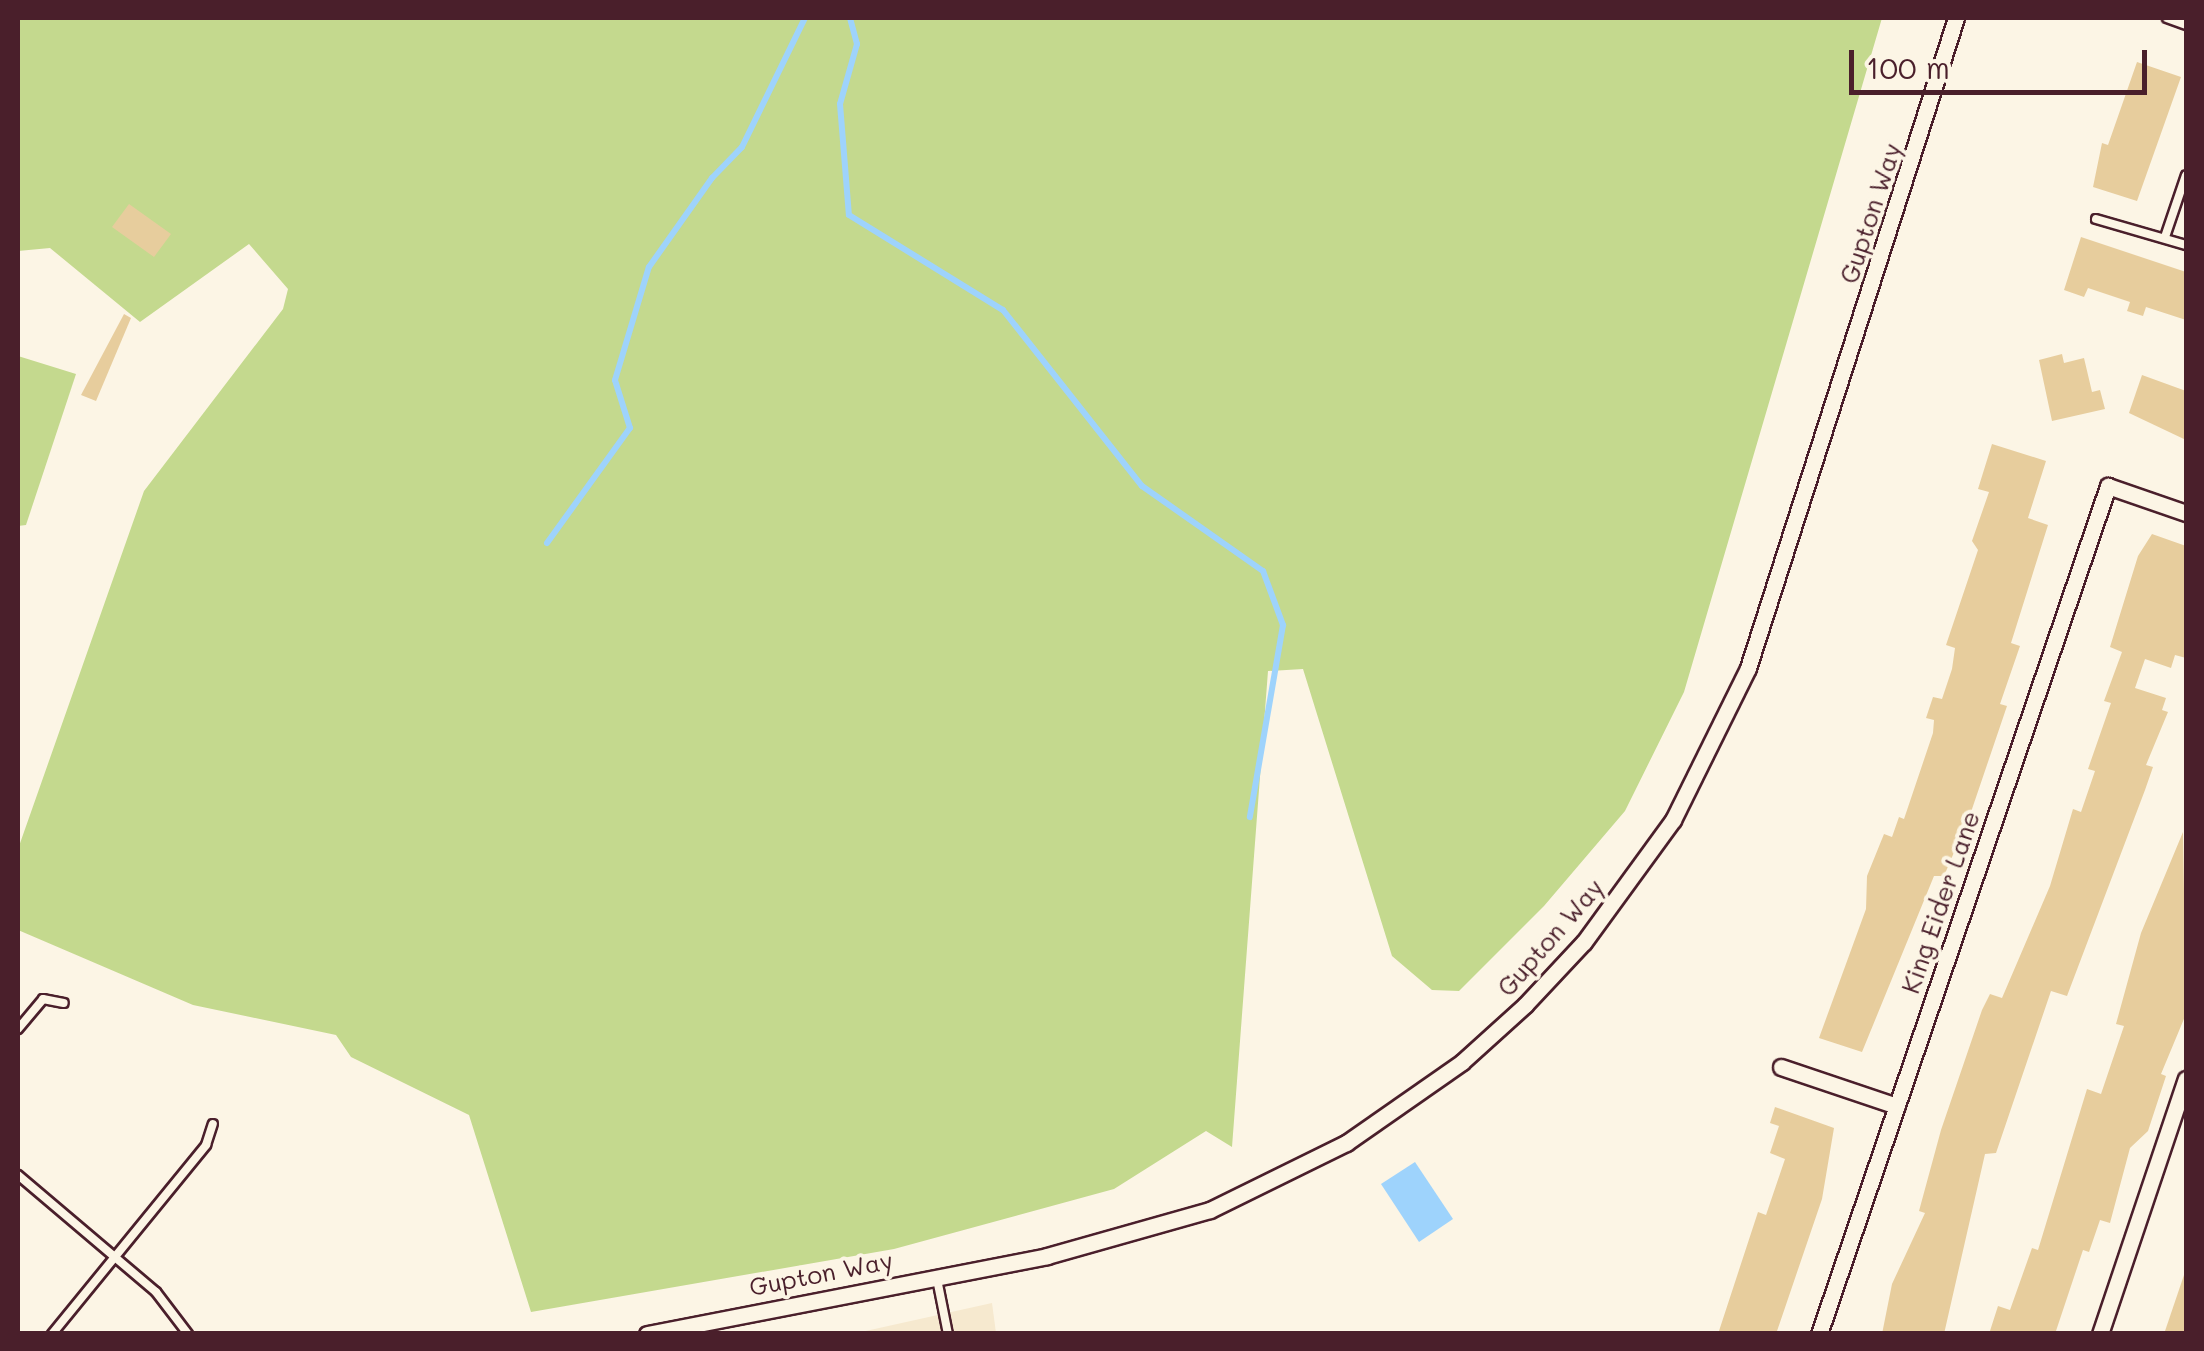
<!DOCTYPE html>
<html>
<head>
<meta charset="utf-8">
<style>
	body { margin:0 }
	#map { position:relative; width:2204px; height:1351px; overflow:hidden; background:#fcf5e5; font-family:Mali,sans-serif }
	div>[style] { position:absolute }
	.built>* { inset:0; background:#f6e9cf }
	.green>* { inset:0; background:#c4d98e }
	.water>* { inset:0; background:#9ed3fc }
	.stream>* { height:6px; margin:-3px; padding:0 3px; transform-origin:3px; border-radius:3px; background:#9ed3fc }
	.building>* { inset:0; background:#e7cd9d }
	.roads { filter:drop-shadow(2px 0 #4a1f2b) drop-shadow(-2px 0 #4a1f2b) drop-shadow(0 2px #4a1f2b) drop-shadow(0 -2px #4a1f2b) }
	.lane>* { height:8px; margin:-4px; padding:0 4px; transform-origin:4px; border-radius:4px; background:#fcf5e5 }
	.street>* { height:15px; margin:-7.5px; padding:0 7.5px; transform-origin:7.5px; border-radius:7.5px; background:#fcf5e5 }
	span { translate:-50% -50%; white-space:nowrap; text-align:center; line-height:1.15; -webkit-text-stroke:8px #fcf5e5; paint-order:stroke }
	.street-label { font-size:25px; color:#4a1f2b }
	.frame { position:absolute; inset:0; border:20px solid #4a1f2b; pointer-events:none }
	.scale { position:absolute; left:1849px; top:50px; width:298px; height:45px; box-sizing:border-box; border:5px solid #4a1f2b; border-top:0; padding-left:12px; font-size:30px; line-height:35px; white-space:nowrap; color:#4a1f2b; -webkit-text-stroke:8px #fcf5e5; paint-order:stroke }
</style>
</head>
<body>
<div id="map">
	<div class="built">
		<div style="clip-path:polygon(992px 1303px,996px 1333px,852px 1334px)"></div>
	</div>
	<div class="green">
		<div style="clip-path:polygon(18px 18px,1882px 18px,1684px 692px,1625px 811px,1544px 906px,1459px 991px,1432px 990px,1392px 956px,1303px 669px,1268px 671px,1232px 1147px,1206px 1131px,1114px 1189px,894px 1249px,531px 1312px,469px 1115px,351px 1057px,336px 1035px,193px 1005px,18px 930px,18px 849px,144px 491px,283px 309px,288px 289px,249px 244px,140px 322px,50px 248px,18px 251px)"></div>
		<div style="clip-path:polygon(18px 356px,76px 374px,26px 525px,18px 526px)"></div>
	</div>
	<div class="water">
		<div style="clip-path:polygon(1415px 1162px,1453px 1219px,1419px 1242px,1381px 1184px)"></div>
	</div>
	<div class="stream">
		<div style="left:850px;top:18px;width:27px;rotate:75deg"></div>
		<div style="left:857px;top:44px;width:62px;rotate:105.8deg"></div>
		<div style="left:840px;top:104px;width:111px;rotate:85.4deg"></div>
		<div style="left:849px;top:215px;width:181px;rotate:31.7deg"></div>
		<div style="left:1003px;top:310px;width:224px;rotate:51.7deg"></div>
		<div style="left:1142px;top:486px;width:148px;rotate:35.1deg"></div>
		<div style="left:1263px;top:571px;width:58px;rotate:69.7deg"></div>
		<div style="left:1283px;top:625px;width:195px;rotate:99.8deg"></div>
		<div style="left:547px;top:543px;width:142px;rotate:-54.2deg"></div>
		<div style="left:630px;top:428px;width:50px;rotate:-107.4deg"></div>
		<div style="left:615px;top:380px;width:118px;rotate:-73.3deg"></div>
		<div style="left:649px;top:267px;width:109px;rotate:-54.7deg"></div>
		<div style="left:712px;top:178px;width:43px;rotate:-45.9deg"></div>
		<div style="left:742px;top:147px;width:144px;rotate:-64deg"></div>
	</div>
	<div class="building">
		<div style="clip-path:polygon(2137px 62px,2181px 77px,2137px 201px,2093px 187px,2102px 143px,2108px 145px)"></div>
		<div style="clip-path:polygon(129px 204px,171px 234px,154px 257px,112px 227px)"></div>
		<div style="clip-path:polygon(2081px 237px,2186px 272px,2186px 320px,2146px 307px,2143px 316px,2127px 311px,2130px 302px,2088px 288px,2084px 297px,2064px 290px)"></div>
		<div style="clip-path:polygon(124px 314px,131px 318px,96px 401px,81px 395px)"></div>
		<div style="clip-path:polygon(2062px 354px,2064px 363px,2084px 358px,2092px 392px,2100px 390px,2105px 409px,2052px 421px,2039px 360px)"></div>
		<div style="clip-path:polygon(2142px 375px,2186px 391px,2186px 440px,2129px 413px)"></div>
		<div style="clip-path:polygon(1992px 444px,2046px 461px,2028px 518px,2048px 525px,2011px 643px,2020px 646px,2000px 704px,2007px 706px,1971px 812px,1944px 876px,1934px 876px,1862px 1052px,1819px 1038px,1866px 909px,1867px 876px,1884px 834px,1892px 837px,1899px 817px,1904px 819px,1933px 733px,1934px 720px,1926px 718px,1933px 697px,1942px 699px,1952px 669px,1955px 648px,1946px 645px,1978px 550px,1972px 541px,1989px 492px,1978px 489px)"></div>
		<div style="clip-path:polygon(2152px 534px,2186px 546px,2186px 658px,2175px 655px,2171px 668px,2145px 659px,2135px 688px,2166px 698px,2162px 710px,2168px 712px,2146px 765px,2153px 767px,2145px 790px,2067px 996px,2051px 991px,1996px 1153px,1985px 1154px,1944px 1334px,1882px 1334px,1892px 1284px,1925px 1213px,1919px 1211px,1941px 1130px,1982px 1010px,1990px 994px,2002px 998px,2050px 886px,2073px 809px,2081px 812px,2095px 771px,2088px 769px,2111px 703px,2104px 701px,2122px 652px,2110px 647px,2138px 556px)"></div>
		<div style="clip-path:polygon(2183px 832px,2186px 1014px,2161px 1074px,2166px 1076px,2148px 1131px,2130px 1148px,2110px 1223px,2100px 1220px,2089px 1252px,2083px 1250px,2055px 1334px,1989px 1334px,1998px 1306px,2010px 1310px,2032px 1248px,2038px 1250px,2087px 1089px,2101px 1094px,2124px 1026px,2116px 1024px,2141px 933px)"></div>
		<div style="clip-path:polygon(1775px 1107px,1834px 1128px,1822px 1199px,1776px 1334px,1718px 1334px,1758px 1212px,1766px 1215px,1785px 1159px,1770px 1153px,1779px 1126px,1770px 1123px)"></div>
		<div style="clip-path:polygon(2184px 1275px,2186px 1334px,2164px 1334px)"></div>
	</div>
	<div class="roads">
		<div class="lane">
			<div style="left:2167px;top:18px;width:20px;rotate:20deg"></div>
			<div style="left:2096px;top:219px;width:94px;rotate:16.1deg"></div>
			<div style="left:2165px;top:237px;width:65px;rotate:-71.3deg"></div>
			<div style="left:18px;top:1029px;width:39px;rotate:-50deg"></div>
			<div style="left:43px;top:999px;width:21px;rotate:11deg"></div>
			<div style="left:18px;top:1175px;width:181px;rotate:40.3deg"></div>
			<div style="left:156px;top:1292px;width:53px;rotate:52.7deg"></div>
			<div style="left:937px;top:1279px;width:56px;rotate:78.7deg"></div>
			<div style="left:52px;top:1334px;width:244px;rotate:-50.8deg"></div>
			<div style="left:206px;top:1145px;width:22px;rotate:-72deg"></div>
		</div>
		<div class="street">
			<div style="left:1781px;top:1067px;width:122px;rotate:18.6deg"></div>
			<div style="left:647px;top:1334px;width:408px;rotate:-11deg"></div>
			<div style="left:1047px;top:1256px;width:169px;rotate:-15.8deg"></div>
			<div style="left:1210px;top:1210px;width:152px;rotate:-26.2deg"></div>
			<div style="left:1346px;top:1143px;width:141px;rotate:-34.9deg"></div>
			<div style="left:1462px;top:1062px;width:85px;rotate:-42.1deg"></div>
			<div style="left:1525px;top:1005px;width:86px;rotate:-46.9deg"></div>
			<div style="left:1584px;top:942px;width:151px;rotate:-53.9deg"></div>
			<div style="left:1673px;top:820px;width:169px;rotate:-63.7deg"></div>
			<div style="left:1748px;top:668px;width:682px;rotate:-72.26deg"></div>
			<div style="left:1819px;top:1334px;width:896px;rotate:-71.18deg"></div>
			<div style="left:2108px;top:486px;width:83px;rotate:19.1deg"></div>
			<div style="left:2100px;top:1334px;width:269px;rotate:-71.4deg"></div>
		</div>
	</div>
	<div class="street-label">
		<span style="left:1870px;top:213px;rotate:-72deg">Gupton Way</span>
		<span style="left:1940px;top:902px;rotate:-71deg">King Eider Lane</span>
		<span style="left:1550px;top:937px;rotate:-49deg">Gupton Way</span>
		<span style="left:821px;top:1273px;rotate:-11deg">Gupton Way</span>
	</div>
	<div class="frame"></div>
	<div class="scale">100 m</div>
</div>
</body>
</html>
